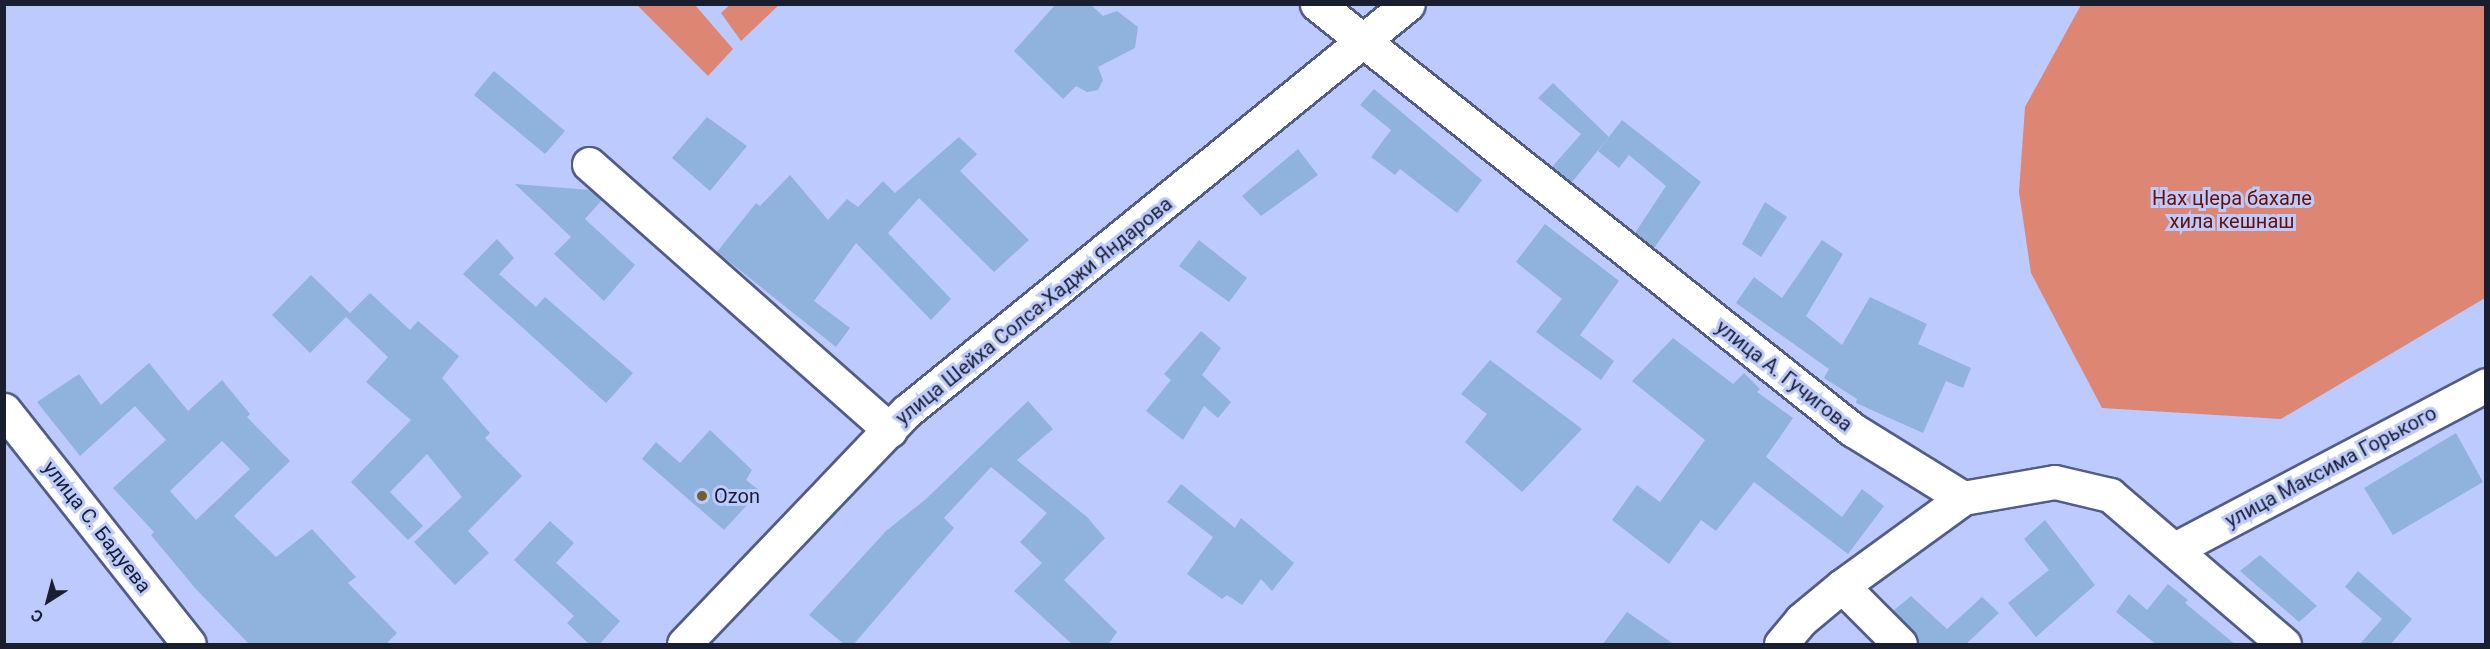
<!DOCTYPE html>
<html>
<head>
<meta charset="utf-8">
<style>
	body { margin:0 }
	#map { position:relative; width:2490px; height:649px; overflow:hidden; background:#bdcafd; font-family:Roboto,sans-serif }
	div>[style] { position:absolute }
	.green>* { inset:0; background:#dd8674 }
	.building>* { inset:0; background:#8fb3dd }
	.roads { filter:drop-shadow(2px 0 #515c88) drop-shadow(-2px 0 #515c88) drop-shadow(0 2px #515c88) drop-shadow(0 -2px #515c88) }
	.minor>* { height:33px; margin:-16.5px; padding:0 16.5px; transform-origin:16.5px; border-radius:16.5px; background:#fff }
	.major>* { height:33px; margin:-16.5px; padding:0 16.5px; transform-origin:16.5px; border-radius:16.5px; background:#fff }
	.dots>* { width:16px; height:16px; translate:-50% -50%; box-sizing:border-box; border:3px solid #bdcafd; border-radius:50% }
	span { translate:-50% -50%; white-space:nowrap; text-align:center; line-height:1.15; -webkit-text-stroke:6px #bdcafd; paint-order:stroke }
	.park-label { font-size:20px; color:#6a1000 }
	.street-label { font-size:20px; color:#191e30 }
	.poi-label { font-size:20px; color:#191e30 }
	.left { translate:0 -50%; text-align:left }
	.frame { position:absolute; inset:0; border:6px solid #191e30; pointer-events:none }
	.north { position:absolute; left:18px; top:571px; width:60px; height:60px; -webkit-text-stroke:4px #bdcafd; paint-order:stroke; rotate:216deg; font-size:16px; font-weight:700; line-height:24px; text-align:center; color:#191e30 }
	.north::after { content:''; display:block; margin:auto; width:21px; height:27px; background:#191e30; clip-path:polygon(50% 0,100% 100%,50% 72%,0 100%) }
</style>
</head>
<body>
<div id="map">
	<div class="green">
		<div style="clip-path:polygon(731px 4px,779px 4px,779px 5px,741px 41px,721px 13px)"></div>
		<div style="clip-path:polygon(637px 5px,695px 5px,733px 49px,708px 76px)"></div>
		<div style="clip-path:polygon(2081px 5px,2485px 5px,2485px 298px,2281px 419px,2102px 408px,2031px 273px,2019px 192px,2025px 107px)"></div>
	</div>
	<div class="building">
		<div style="clip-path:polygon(1056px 4px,1090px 4px,1103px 16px,1117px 11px,1138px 27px,1135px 48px,1098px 67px,1103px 80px,1098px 90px,1087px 92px,1076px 86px,1063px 99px,1014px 51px)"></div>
		<div style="clip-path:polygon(494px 71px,565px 131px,545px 154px,474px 95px)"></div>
		<div style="clip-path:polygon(1553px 83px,1609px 137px,1572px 182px,1552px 167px,1581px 134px,1538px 98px)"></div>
		<div style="clip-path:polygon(1374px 89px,1482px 180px,1457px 213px,1400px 169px,1395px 175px,1371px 157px,1391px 130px,1360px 105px)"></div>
		<div style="clip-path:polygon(707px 117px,747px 146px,710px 191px,672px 158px)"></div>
		<div style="clip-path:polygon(1622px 120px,1701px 182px,1654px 248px,1635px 233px,1666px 186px,1629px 155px,1619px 168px,1598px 151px)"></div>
		<div style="clip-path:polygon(959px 137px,977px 154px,960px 171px,1029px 240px,994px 272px,919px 198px,888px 233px,951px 299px,931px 320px,856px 243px,814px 301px,850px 328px,836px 347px,717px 252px,756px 203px,760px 206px,790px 175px,828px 220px,847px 199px,858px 207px,883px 181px,895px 193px)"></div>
		<div style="clip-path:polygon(1298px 149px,1318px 175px,1261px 216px,1242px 196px)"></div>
		<div style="clip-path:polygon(515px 184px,591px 190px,602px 200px,585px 219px,635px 265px,604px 301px,554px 254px,571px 237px)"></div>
		<div style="clip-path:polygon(1765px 202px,1787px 217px,1761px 257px,1742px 244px)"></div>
		<div style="clip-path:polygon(1545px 224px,1619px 281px,1580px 335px,1614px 361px,1601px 380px,1536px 332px,1562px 299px,1516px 262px)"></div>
		<div style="clip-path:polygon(497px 239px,514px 258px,499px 274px,536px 307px,545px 297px,633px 373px,606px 403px,463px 274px)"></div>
		<div style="clip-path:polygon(1199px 240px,1247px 278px,1229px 302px,1179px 266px)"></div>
		<div style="clip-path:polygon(1822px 240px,1843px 254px,1806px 316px,1842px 345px,1870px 297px,1927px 324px,1918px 344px,1971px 368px,1963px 388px,1946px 381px,1923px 433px,1856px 403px,1857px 399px,1824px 378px,1829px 369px,1736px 303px,1754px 277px,1782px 298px)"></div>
		<div style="clip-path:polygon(311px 275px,350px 313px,370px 293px,410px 330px,418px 321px,459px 356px,442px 378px,490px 433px,485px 438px,522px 476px,468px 531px,489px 553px,455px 585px,414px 542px,462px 497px,427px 454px,390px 492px,423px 526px,408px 540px,351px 482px,411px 420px,366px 382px,388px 357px,346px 317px,310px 353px,272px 315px)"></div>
		<div style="clip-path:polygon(1201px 331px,1221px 348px,1202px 375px,1231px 402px,1218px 418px,1204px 406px,1183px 440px,1146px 411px,1171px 380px,1164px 374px)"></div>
		<div style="clip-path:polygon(1673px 338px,1733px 384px,1744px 373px,1760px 389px,1757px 392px,1793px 418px,1766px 457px,1842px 517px,1862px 489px,1884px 506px,1848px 554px,1754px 482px,1716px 531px,1701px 520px,1669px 564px,1612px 520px,1637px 485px,1660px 502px,1705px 440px,1632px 381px)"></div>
		<div style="clip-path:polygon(1490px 360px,1582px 429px,1522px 492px,1465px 442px,1487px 414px,1461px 394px)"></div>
		<div style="clip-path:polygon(evenodd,149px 363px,188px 411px,222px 380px,250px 414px,247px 417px,290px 461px,234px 516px,276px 557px,312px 529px,356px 577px,348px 583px,397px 633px,385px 645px,250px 645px,195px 588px,151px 535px,154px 532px,113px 488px,166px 440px,135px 406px,80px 456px,37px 402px,79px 374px,101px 405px,149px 363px,222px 441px,250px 469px,196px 520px,170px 491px,222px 441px)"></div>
		<div style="clip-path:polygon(1028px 401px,1053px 429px,1017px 460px,1087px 517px,1105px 538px,1064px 580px,1117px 632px,1108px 645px,1073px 645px,1014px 591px,1042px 563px,1020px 542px,1047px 513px,991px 467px,944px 518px,954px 528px,853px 645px,845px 645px,809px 615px,886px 531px,926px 499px)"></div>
		<div style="clip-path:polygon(710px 430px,752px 470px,746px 480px,760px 491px,724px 530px,642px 459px,656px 442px,680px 463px)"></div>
		<div style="clip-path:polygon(2456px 433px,2483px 482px,2393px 535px,2364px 488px)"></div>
		<div style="clip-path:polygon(1181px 484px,1235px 528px,1241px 518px,1294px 563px,1272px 591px,1261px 579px,1242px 605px,1227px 595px,1222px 599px,1187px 574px,1213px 537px,1167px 502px)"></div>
		<div style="clip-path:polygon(2045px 520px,2095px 585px,2036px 637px,2008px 603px,2049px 570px,2024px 539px)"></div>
		<div style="clip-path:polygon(550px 521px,574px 543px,556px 563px,620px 621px,599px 645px,590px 645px,567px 623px,574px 616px,514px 560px)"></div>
		<div style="clip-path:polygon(2260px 555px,2317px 606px,2299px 622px,2240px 571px)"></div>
		<div style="clip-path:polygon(2358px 571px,2412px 619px,2390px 645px,2359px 645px,2382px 619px,2345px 587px)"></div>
		<div style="clip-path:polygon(2168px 584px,2188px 600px,2185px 603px,2236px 645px,2157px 645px,2116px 612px,2129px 594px,2147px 610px)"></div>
		<div style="clip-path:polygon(1911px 596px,1947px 629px,1982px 597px,1999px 613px,1965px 645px,1918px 645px,1913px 631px,1893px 611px)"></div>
		<div style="clip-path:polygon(1627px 612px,1675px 645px,1602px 645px)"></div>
	</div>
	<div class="roads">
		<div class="minor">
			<div style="left:1317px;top:4px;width:685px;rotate:38.48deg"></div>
			<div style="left:1853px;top:430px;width:129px;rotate:31.7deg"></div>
			<div style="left:589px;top:164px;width:402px;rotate:41.5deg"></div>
			<div style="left:2177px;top:548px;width:349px;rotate:-27.8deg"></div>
			<div style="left:1842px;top:586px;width:82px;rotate:45deg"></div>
			<div style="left:1781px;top:644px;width:31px;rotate:-50deg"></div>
			<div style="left:1801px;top:620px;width:53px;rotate:-39.7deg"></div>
			<div style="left:1842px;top:586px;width:150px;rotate:-36deg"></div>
			<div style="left:1963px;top:498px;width:93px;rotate:-9.9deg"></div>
			<div style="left:2055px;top:482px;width:57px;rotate:13.3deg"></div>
			<div style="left:2110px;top:495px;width:229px;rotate:40.6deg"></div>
		</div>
		<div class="major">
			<div style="left:4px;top:410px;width:298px;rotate:51.7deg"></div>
			<div style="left:684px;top:644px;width:323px;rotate:-46.3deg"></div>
			<div style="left:907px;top:411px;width:645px;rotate:-39.09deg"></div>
		</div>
	</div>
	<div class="dots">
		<div style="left:702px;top:496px;background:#70602e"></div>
	</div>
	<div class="park-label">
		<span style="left:2232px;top:210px">Нах цIера бахале<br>хила кешнаш</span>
	</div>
	<div class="street-label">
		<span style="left:1034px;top:311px;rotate:-39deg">улица Шейха Солса-Хаджи Яндарова</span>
		<span style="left:1784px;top:376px;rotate:38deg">улица А. Гучигова</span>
		<span style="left:2331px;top:467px;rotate:-28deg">улица Максима Горького</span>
		<span style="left:97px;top:527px;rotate:52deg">улица С. Бадуева</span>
	</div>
	<div class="poi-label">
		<span class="left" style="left:714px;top:496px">Ozon</span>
	</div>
	<div class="frame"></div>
	<div class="north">С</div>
</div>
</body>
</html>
